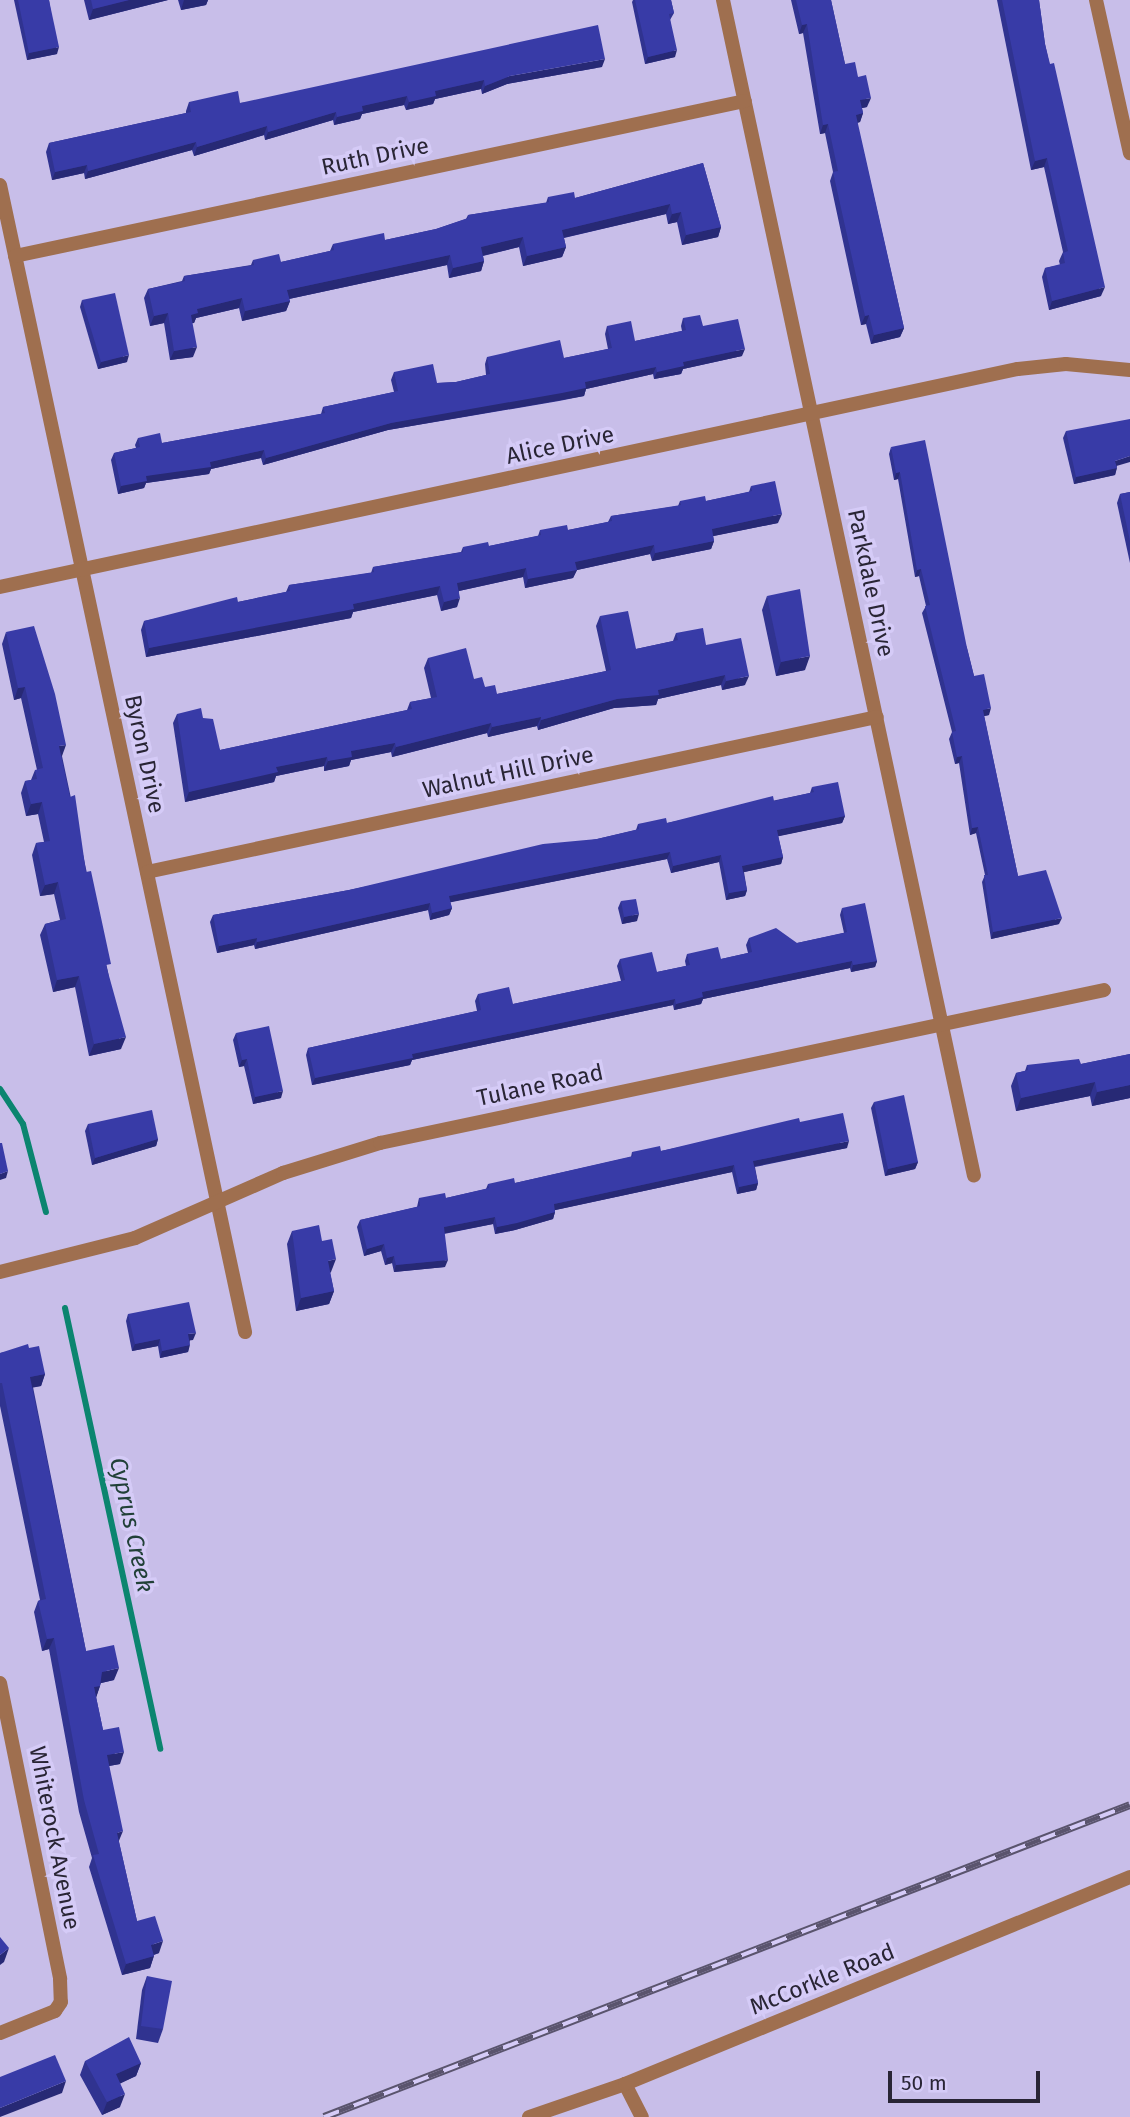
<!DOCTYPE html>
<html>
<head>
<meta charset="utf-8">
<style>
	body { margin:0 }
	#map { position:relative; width:1130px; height:2117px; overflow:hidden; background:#c8bee9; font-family:"Fira Sans",sans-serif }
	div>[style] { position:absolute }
	.stream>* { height:6px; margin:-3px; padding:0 3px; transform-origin:3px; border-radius:3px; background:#0b856f }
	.minor>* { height:14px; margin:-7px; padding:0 7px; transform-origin:7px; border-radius:7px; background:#9f6f4f }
	.rail>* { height:8px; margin-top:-4px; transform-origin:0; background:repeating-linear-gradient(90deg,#d5cbf7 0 16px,#5a546d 0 32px); box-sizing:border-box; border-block:2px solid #5a546d }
	.wall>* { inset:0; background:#303390 }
	.shaded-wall>* { inset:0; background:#272975 }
	.building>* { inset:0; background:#383ba7 }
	span { translate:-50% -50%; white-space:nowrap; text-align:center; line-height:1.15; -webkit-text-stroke:7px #d5cbf7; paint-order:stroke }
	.street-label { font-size:23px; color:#292535 }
	.water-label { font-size:24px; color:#214038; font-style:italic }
	.scale { position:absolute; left:888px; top:2071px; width:152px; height:32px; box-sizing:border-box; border:4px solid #292535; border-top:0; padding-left:9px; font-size:21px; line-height:24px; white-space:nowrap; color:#292535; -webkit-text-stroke:5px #d5cbf7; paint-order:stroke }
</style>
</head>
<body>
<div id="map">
	<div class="stream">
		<div style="left:0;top:1089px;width:42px;rotate:56.7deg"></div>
		<div style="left:23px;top:1124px;width:91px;rotate:75.4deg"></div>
		<div style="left:65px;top:1308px;width:451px;rotate:77.8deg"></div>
	</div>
	<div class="minor">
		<div style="left:723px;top:0;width:1202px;rotate:77.95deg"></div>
		<div style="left:1096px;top:0;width:157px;rotate:77.5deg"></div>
		<div style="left:0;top:185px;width:1173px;rotate:77.94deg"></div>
		<div style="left:15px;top:256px;width:746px;rotate:-11.99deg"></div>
		<div style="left:0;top:587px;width:1041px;rotate:-12.09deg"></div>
		<div style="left:1018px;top:369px;width:48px;rotate:-5.9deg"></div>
		<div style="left:1066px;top:364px;width:64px;rotate:5.4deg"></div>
		<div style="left:147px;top:872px;width:746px;rotate:-11.99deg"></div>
		<div style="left:0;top:1272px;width:139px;rotate:-14.1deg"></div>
		<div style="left:135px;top:1238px;width:162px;rotate:-23.7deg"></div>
		<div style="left:283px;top:1173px;width:102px;rotate:-17.2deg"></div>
		<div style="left:380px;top:1143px;width:740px;rotate:-11.93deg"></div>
		<div style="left:0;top:1683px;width:302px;rotate:78.5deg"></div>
		<div style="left:60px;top:1979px;width:23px;rotate:88deg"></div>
		<div style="left:61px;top:2002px;width:11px;rotate:124deg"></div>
		<div style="left:55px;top:2011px;width:59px;rotate:158.2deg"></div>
		<div style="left:625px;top:2084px;width:37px;rotate:63deg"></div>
		<div style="left:529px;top:2117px;width:102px;rotate:-19deg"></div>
		<div style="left:625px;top:2084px;width:546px;rotate:-22.29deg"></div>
	</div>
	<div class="rail">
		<div style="left:324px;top:2117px;width:864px;rotate:-21.16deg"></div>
	</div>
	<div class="wall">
		<div style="clip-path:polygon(14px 0,49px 0,57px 54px,27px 60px)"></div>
		<div style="clip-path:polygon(84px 0,168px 0,89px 20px)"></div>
		<div style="clip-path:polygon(178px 0,208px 0,206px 5px,181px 10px)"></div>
		<div style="clip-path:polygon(633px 0,671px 0,674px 13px,670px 20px,675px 57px,645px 64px,632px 2px)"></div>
		<div style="clip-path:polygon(791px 0,831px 0,845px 64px,858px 77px,867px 107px,862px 108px,863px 113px,860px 122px,857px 123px,904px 328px,900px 337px,871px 344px,866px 324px,861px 325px,830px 181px,833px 172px,825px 133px,820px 134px,803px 33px,799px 34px)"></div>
		<div style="clip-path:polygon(997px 0,1039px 0,1045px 44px,1101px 296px,1049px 310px,1042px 277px,1045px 268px,1060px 265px,1059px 261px,1063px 252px,1044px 167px,1031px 170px)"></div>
		<div style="clip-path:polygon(602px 67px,507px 84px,482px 94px,481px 89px,435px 99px,433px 104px,406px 110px,404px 105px,362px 114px,360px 119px,334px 125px,333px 120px,265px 140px,264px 135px,194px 156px,192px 150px,85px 179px,84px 173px,52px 180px,46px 152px,49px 143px,186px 113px,186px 111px,189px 102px,240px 103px)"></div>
		<div style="clip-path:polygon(703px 163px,721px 227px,718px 237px,682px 245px,677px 222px,668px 224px,666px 214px,564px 238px,566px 247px,562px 257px,523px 266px,519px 247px,483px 256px,484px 261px,481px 271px,449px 278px,447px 265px,289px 299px,290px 301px,286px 311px,242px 321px,239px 308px,196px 318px,194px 323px,192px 323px,193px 357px,170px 360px,164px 323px,150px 326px,144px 298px,148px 289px,182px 281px,184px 276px,251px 265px,253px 260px,281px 262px,330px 251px,333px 244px,385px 240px,436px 229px,466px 219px,468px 215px,546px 203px,548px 197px,575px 198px)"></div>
		<div style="clip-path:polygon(82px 300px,127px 362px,98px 369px,80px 307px)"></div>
		<div style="clip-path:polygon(683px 318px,703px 326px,742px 356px,683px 369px,681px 374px,654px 379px,653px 374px,586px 389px,584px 396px,559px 401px,388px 430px,263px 465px,261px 458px,211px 469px,209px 474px,146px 483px,144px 488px,118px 494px,111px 460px,114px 453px,136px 448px,135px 445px,138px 438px,162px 443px,321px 414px,323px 407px,394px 392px,391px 380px,394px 372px,437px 383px,456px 382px,486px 375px,485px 364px,487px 357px,564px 358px,608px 349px,605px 334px,607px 326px,635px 341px,682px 331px,681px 326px)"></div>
		<div style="clip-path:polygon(1066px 431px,1117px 466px,1115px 475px,1074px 484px,1063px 438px)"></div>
		<div style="clip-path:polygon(891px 447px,967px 648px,974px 676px,989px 715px,984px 716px,1018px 876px,1059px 924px,991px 939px,982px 882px,985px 875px,976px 833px,970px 835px,959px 763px,955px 764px,949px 739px,952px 732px,922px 613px,926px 606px,919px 576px,915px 577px,898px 479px,894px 480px,889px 454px)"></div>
		<div style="clip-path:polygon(751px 486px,778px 523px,713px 536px,714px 541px,711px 549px,652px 561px,650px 554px,577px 570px,573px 578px,525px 588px,523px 577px,459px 591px,457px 607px,441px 611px,437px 595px,353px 612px,351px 618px,146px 657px,141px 630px,144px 621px,286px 592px,289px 585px,371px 573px,373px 567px,461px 552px,463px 547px,489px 546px,538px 536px,540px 530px,568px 530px,608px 522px,611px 516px,678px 506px,680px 501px,706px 501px,749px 492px)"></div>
		<div style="clip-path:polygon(1130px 492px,1130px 563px,1117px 503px,1120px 494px)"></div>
		<div style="clip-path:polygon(767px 596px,805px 670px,776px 676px,762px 610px)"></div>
		<div style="clip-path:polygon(600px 616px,636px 649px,673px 641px,676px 633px,706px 645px,745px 685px,722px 690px,721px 685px,658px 699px,656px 705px,614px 708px,538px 730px,537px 726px,488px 737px,487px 733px,392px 757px,391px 752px,351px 760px,349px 766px,324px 771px,324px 766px,276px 776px,274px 782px,185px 802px,173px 723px,177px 714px,203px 718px,220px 750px,407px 710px,410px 702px,431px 698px,424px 668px,428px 658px,474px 679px,485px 687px,497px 694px,606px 671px,596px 626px)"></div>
		<div style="clip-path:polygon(6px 632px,62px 756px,108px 972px,121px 1049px,89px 1056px,75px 987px,53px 992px,40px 935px,45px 924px,60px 920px,54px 894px,40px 896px,32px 855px,36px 843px,44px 842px,38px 814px,26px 816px,21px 793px,25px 781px,31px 780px,35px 770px,37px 770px,21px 698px,14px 700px,2px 644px)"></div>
		<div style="clip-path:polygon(812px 787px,845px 816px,842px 823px,778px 836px,783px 857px,781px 864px,744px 872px,747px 890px,745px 896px,726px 900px,719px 862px,671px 873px,667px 859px,450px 902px,452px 908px,449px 915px,430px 920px,428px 910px,255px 949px,254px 945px,217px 953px,210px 922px,213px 915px,349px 890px,597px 839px,636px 830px,638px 824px,667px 823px,810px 793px)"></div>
		<div style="clip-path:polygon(621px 901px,637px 921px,622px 924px,618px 908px)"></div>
		<div style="clip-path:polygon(842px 908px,877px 961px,875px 967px,851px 972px,850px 968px,703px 999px,701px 1004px,674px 1010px,673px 1005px,412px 1060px,410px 1065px,312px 1085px,306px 1055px,308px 1048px,477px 1011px,475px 1001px,478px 994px,513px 1004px,621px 981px,617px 966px,620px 959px,657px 972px,686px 966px,685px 961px,687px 954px,721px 959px,748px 953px,746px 945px,749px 938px,797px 943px,844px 933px,840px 915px)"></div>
		<div style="clip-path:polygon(236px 1033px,281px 1098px,253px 1104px,244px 1066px,239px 1067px,233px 1040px)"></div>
		<div style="clip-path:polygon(1130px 1054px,1130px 1098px,1092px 1106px,1090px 1096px,1016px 1111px,1011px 1086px,1016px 1073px,1025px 1071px,1027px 1065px,1081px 1064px)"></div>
		<div style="clip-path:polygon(874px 1102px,918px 1162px,915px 1169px,885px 1176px,871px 1108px)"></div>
		<div style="clip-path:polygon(800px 1122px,847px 1148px,755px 1167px,758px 1183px,756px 1190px,737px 1194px,732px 1172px,555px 1210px,555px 1212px,553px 1219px,515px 1230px,495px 1234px,493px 1224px,444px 1234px,445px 1267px,394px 1272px,392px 1263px,385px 1265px,381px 1251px,364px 1256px,357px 1227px,360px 1220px,417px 1207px,419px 1198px,446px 1198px,486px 1189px,488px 1184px,515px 1183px,631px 1157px,632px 1152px,661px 1151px)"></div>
		<div style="clip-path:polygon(88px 1124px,158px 1139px,156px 1146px,92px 1165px,85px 1131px)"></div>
		<div style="clip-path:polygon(292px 1231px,322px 1241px,331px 1272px,330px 1273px,334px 1291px,329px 1304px,296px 1311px,287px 1244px)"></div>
		<div style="clip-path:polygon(128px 1314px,193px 1340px,190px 1340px,188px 1352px,160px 1358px,158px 1346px,132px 1351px,126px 1321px)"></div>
		<div style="clip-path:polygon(29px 1348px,45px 1374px,41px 1386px,33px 1387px,86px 1651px,114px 1680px,101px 1683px,96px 1697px,103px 1730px,120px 1764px,109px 1766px,119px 1842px,137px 1921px,159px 1953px,154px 1955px,150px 1968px,122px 1975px,89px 1867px,92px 1858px,79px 1812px,49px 1649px,42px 1651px,34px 1612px,38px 1601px,40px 1600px,0 1406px,0 1353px)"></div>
		<div style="clip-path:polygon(147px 1976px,163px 2029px,158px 2043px,136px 2039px,142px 1990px)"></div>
		<div style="clip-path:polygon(85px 2061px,141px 2063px,136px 2076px,120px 2083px,120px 2107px,102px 2115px,80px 2075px)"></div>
	</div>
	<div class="shaded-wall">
		<div style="clip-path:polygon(129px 0,168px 0,89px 20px,93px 9px)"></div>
		<div style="clip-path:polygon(184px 0,208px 0,206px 5px,181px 10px)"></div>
		<div style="clip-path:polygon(807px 24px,803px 33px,799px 34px,802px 25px)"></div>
		<div style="clip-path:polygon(59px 47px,57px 54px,27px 60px,29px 53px)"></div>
		<div style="clip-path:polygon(677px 50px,675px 57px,645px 64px,648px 57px)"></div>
		<div style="clip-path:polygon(605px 59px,602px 67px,507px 84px,482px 94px,485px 86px,510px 76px)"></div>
		<div style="clip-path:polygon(484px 80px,481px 89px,435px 99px,433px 104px,406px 110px,409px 102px,435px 91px)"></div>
		<div style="clip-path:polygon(407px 96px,404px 105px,362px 114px,360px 119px,334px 125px,337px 117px,362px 106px)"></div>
		<div style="clip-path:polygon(871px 98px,867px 107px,857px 109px,860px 100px)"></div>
		<div style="clip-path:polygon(336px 112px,333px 120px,265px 140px,268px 132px)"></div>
		<div style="clip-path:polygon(863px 113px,860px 122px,852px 124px,856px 115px)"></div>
		<div style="clip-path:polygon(828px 124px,825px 133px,820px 134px,823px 125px)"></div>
		<div style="clip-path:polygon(267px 126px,264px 135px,194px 156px,197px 147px)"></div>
		<div style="clip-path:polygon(196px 142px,192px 150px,85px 179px,88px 171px)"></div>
		<div style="clip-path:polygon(1047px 158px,1044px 167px,1031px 170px,1035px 161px)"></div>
		<div style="clip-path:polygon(87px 165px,84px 173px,52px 180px,55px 172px)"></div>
		<div style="clip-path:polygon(670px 204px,666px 214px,558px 239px,562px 230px)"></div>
		<div style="clip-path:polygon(681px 212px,677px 222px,668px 224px,672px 214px)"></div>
		<div style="clip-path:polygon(721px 227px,718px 237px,682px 245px,686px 235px)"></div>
		<div style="clip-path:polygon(523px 237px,519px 247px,477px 257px,481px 247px)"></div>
		<div style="clip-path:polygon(566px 247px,562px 257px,523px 266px,527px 256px)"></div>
		<div style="clip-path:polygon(450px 255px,447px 265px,284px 300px,287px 290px)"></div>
		<div style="clip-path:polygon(484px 261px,481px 271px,449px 278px,453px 268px)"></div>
		<div style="clip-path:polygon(1105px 287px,1101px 296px,1049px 310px,1052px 301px)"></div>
		<div style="clip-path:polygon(242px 298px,239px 308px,196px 318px,194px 323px,187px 324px,191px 315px,197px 309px)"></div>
		<div style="clip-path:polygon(290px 301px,286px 311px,242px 321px,245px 311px)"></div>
		<div style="clip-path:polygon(168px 313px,164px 323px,150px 326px,154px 316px)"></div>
		<div style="clip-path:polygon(869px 315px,866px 324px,861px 325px,865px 316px)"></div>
		<div style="clip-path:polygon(904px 328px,900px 337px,871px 344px,874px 335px)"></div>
		<div style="clip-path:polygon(197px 347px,193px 357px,170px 360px,174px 351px)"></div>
		<div style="clip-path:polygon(745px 349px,742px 356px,683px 369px,681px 374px,654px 379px,657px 372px,683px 362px)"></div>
		<div style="clip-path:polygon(129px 355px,127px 362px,98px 369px,101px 362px)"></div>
		<div style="clip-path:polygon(656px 367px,653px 374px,586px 389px,584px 396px,388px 430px,263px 465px,266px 458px,391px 423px)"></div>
		<div style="clip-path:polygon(264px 450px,261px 458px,211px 469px,209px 474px,146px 483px,144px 488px,118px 494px,121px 486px,146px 476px)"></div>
		<div style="clip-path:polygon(1130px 456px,1130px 462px,1113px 467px,1115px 461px)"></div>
		<div style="clip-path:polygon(1117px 468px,1115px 475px,1074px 484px,1076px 477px)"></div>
		<div style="clip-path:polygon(900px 472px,898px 479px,894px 480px,896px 473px)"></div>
		<div style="clip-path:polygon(782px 514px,778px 523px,709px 537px,712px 529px)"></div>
		<div style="clip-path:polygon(714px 541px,711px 549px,652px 561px,655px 553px)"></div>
		<div style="clip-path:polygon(654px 545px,650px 554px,577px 570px,573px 578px,525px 588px,528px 579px,575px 562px)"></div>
		<div style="clip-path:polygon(526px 568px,523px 577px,454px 592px,457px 583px)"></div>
		<div style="clip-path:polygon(921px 569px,919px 576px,915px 577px,917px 570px)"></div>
		<div style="clip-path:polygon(440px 586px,437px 595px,353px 612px,351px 618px,146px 657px,149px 648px,353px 604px)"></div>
		<div style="clip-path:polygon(460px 598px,457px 607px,441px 611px,444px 602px)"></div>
		<div style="clip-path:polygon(810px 656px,805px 670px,776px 676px,781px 662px)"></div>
		<div style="clip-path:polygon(725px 675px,721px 685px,658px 699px,656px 705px,614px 708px,538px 730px,541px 720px,617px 699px)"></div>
		<div style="clip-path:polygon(749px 676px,745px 685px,722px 690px,726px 681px)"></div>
		<div style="clip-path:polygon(25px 687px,21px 698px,14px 700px,18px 688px)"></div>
		<div style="clip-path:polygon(991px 708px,989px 715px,980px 717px,983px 710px)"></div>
		<div style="clip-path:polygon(541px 717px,537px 726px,488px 737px,492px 727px)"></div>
		<div style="clip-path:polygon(491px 723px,487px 733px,392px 757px,396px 747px)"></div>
		<div style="clip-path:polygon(395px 743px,391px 752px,351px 760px,349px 766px,324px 771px,328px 761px,351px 751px)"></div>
		<div style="clip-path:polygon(66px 745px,62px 756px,55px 758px,59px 746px)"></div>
		<div style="clip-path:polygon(962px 756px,959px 763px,955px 764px,957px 757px)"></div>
		<div style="clip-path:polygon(327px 757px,324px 766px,276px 776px,274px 782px,185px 802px,189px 792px,276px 767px)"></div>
		<div style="clip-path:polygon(42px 802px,38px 814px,26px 816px,31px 804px)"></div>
		<div style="clip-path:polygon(845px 816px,842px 823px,775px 837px,777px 830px)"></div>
		<div style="clip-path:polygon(978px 827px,976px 833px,970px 835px,972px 828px)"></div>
		<div style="clip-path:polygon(670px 852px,667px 859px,447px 903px,449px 896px)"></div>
		<div style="clip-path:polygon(721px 855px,719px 862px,671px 873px,673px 866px)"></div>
		<div style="clip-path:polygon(783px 857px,781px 864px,740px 873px,742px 866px)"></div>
		<div style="clip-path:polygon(58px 882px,54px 894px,40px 896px,45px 885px)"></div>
		<div style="clip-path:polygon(747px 890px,745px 896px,726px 900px,729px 893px)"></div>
		<div style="clip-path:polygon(430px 903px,428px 910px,255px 949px,257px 942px)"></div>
		<div style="clip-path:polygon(452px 908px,449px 915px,430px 920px,432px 913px)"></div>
		<div style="clip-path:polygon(639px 914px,637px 921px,622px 924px,624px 917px)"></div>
		<div style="clip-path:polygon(1062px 918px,1059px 924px,991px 939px,993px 932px)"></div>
		<div style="clip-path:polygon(257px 938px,254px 945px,217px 953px,219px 946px)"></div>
		<div style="clip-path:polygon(852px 961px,850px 968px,703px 999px,701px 1004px,674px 1010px,676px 1004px,702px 992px)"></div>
		<div style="clip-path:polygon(877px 961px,875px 967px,851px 972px,853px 965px)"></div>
		<div style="clip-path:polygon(79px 976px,75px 987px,53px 992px,57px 980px)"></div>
		<div style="clip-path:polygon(675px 999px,673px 1005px,412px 1060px,410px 1065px,312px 1085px,315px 1078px,412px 1054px)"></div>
		<div style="clip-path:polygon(126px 1037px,121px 1049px,89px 1056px,94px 1044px)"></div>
		<div style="clip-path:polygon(247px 1059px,244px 1066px,239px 1067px,242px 1060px)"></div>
		<div style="clip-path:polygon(1095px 1082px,1090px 1096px,1016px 1111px,1021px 1098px)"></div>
		<div style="clip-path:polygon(1130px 1085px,1130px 1098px,1092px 1106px,1097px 1092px)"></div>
		<div style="clip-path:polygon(283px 1091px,281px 1098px,253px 1104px,255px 1097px)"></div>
		<div style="clip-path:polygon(158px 1139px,156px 1146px,92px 1165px,95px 1158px)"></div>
		<div style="clip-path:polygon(849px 1141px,847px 1148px,751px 1167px,753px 1161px)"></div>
		<div style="clip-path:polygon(918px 1162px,915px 1169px,885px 1176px,888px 1169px)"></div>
		<div style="clip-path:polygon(734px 1165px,732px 1172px,551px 1211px,554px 1204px)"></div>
		<div style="clip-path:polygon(8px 1171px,6px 1178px,0 1180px,0 1174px)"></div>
		<div style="clip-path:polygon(758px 1183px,756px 1190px,737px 1194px,739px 1187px)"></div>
		<div style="clip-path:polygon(555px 1212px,553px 1219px,515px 1230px,495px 1234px,497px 1227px)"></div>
		<div style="clip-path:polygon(495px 1217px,493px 1224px,441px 1234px,444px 1227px)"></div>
		<div style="clip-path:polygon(384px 1244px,381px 1251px,364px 1256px,367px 1249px)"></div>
		<div style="clip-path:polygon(394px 1256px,392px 1263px,385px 1265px,387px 1258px)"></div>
		<div style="clip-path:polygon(336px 1259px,331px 1272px,323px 1274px,328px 1261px)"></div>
		<div style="clip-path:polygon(448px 1260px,445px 1267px,394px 1272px,396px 1265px)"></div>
		<div style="clip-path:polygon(334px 1291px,329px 1304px,296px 1311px,301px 1298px)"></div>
		<div style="clip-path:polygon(196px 1333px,193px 1340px,186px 1341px,188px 1334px)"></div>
		<div style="clip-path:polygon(160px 1339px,158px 1346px,132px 1351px,135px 1344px)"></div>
		<div style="clip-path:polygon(190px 1345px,188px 1352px,160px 1358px,162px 1351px)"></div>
		<div style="clip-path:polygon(45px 1374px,41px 1386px,26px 1389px,30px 1377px)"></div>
		<div style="clip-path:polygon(54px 1638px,49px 1649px,42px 1651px,47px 1639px)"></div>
		<div style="clip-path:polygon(119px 1668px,114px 1680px,97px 1684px,102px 1672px)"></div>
		<div style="clip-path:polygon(100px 1686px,96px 1698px,94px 1687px)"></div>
		<div style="clip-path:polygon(124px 1752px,120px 1764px,103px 1767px,107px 1755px)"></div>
		<div style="clip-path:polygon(123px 1831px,118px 1843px,117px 1833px)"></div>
		<div style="clip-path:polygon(163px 1941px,159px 1953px,146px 1957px,151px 1945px)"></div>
		<div style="clip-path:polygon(9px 1948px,4px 1962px,0 1965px,0 1955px)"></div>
		<div style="clip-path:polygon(154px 1956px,150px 1968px,122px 1975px,126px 1964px)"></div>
		<div style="clip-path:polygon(141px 2063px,136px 2076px,111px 2088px,116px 2074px)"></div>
		<div style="clip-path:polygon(66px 2081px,62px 2093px,0 2117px,0 2108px)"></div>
		<div style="clip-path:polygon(125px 2094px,120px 2107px,102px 2115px,107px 2102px)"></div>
	</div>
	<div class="building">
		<div style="clip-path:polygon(18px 0,49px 0,59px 47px,29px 53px)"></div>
		<div style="clip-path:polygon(91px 0,129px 0,93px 9px)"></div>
		<div style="clip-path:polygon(635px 0,671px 0,674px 13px,669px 14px,677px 50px,648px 57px)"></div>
		<div style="clip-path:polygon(796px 0,831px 0,845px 64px,855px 62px,858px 77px,866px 75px,871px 98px,860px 100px,863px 113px,856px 115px,904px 328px,874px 335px,869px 315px,865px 316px,833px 172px,838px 171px,828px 124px,823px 125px,807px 24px,802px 25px)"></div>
		<div style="clip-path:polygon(1002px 0,1039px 0,1045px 44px,1050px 64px,1054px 63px,1105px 287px,1052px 301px,1045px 268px,1065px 263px,1063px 253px,1068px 251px,1047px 158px,1035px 161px)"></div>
		<div style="clip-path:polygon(598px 25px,605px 59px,510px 76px,485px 86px,484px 80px,435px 91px,436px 96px,409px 102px,407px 96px,362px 106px,363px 111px,337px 117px,336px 112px,268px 132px,267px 126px,197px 147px,196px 142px,88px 171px,87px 165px,55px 172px,49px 143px,191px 112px,189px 102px,238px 91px,240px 103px)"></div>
		<div style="clip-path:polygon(703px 163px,721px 227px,686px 235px,681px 212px,672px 214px,670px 204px,562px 230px,566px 247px,527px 256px,523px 237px,481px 247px,484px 261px,453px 268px,450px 255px,287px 290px,290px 301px,245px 311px,242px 298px,197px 309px,198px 313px,191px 315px,197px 347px,174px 351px,168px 313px,154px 316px,148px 289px,185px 281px,184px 276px,254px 265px,253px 260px,279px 254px,281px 262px,334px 250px,333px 244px,384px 233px,385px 240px,436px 229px,468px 218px,468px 215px,549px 202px,548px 197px,574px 192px,575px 198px)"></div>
		<div style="clip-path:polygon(115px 293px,129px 355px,101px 362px,82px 300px)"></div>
		<div style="clip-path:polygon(700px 315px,703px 326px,738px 319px,745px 349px,683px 362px,684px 366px,657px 372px,656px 367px,585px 382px,586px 388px,562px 393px,391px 423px,266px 458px,264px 450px,210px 462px,211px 467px,146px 476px,147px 481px,121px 486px,114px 453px,140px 447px,138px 438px,160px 433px,162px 443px,325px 413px,323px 407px,398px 391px,394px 372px,433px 364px,437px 383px,456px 382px,490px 374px,487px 357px,560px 340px,564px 358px,612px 348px,607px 326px,631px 321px,635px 341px,686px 330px,683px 318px)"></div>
		<div style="clip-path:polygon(1130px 419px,1130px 456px,1115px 461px,1117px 468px,1076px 477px,1066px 431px)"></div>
		<div style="clip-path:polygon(925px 440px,967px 648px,974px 676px,984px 674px,991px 708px,983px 710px,1018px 876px,1046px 870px,1062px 918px,993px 932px,984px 875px,988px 875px,978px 827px,972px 828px,962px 756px,957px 757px,952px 732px,956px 731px,925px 606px,930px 605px,921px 569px,917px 570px,900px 472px,896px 473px,891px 447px)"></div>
		<div style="clip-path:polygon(775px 481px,782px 514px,712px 529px,714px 541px,655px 553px,654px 545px,575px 562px,577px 570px,528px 579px,526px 568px,457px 583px,460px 598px,444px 602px,440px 586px,353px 604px,354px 609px,149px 648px,144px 621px,237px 597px,238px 602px,290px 591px,289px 585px,374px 572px,373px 567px,463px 552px,463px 547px,488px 542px,489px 546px,541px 535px,540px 530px,567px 525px,568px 530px,612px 521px,611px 516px,681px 505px,680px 501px,705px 496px,706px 501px,752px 491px,751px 486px)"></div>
		<div style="clip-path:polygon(1130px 492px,1130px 541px,1120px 494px)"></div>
		<div style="clip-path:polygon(800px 589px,810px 656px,781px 662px,767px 596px)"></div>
		<div style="clip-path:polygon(628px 611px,636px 649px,678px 640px,676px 633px,703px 628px,706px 645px,741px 638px,749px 676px,726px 681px,725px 675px,658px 690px,659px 695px,617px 699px,541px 720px,541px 717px,492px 727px,491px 723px,396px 747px,395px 743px,351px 751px,352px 757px,328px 761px,327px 757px,276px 767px,278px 772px,189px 792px,177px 714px,201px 708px,203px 718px,213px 719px,220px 750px,412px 709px,410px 702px,437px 697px,428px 658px,466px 648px,474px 679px,482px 677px,485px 687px,495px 685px,497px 694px,611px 670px,600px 616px)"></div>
		<div style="clip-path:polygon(34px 626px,55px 694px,66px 745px,59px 746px,70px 797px,75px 795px,86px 872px,91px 871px,111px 964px,106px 965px,126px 1037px,94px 1044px,79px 976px,57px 980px,45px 924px,66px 919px,58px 882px,45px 885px,36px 843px,50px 841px,42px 802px,31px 804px,25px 781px,37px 779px,35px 770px,43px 768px,25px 687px,18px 688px,6px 632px)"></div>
		<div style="clip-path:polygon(838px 782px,845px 816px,777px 830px,783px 857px,742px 866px,747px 890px,729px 893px,721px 855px,673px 866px,670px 852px,449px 896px,452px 908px,432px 913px,430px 903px,257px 942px,257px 938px,219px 946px,213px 915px,349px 890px,543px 844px,597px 839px,639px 829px,638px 824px,666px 818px,667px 823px,773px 796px,774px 801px,814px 792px,812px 787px)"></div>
		<div style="clip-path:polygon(636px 899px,639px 914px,624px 917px,621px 901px)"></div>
		<div style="clip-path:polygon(865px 903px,877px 961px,853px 965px,852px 961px,702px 992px,703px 997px,676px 1004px,675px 999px,412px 1054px,413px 1058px,315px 1078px,308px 1048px,481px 1010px,478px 994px,509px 987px,513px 1004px,625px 980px,620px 959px,652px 952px,657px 972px,690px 965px,687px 954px,718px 947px,721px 959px,752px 952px,749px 938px,776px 928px,797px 943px,847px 932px,842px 908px)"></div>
		<div style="clip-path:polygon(269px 1026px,283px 1091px,255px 1097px,247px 1059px,242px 1060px,236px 1033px)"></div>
		<div style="clip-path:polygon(1130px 1054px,1130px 1085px,1097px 1092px,1095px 1082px,1021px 1098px,1016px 1073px,1028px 1070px,1027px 1065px,1079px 1059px,1081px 1064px)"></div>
		<div style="clip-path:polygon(904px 1095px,918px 1162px,888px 1169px,874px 1102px)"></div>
		<div style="clip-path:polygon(152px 1110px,158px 1139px,95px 1158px,88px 1124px)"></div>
		<div style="clip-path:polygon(843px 1113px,849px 1141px,753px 1161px,758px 1183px,739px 1187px,734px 1165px,554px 1204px,555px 1212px,517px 1223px,497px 1227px,495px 1217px,444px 1227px,448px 1260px,396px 1265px,394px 1256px,387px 1258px,384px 1244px,367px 1249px,360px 1220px,420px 1206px,419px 1198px,445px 1193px,446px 1198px,489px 1188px,488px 1184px,514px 1178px,515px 1183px,633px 1156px,632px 1152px,660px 1146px,661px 1151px,799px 1118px,800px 1122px)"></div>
		<div style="clip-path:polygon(0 1143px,2px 1143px,8px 1171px,0 1174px)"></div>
		<div style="clip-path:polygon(319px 1225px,322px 1241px,332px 1239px,336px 1259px,328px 1261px,334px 1291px,301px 1298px,292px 1231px)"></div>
		<div style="clip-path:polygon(189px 1302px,196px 1333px,188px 1334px,190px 1345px,162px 1351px,160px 1339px,135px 1344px,128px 1314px)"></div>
		<div style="clip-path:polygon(28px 1344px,29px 1348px,39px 1346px,45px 1374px,30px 1377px,86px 1651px,114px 1645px,119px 1668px,102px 1672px,100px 1686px,94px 1687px,103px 1730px,119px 1727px,124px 1752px,107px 1755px,123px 1831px,117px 1833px,137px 1921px,155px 1916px,163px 1941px,151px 1945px,154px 1956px,126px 1964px,93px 1855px,99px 1854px,84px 1800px,54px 1638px,47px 1639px,38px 1601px,46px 1599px,2px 1383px,0 1383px,0 1353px)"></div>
		<div style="clip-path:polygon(0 1937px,9px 1948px,0 1955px)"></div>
		<div style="clip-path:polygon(147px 1976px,172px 1981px,163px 2029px,141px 2026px)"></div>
		<div style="clip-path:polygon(129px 2037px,141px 2063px,116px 2074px,125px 2094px,107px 2102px,85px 2061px)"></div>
		<div style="clip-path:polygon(55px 2055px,66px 2081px,0 2108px,0 2077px)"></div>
	</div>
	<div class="street-label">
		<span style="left:375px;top:156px;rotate:-12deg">Ruth Drive</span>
		<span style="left:560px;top:445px;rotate:-12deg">Alice Drive</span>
		<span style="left:871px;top:583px;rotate:78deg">Parkdale Drive</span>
		<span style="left:145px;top:754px;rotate:78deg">Byron Drive</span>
		<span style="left:508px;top:772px;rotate:-12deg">Walnut Hill Drive</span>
		<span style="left:540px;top:1085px;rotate:-12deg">Tulane Road</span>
		<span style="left:55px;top:1838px;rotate:79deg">Whiterock Avenue</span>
		<span style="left:822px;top:1979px;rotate:-22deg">McCorkle Road</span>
	</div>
	<div class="water-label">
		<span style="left:131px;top:1525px;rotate:78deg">Cyprus Creek</span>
	</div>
	<div class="scale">50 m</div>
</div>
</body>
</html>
